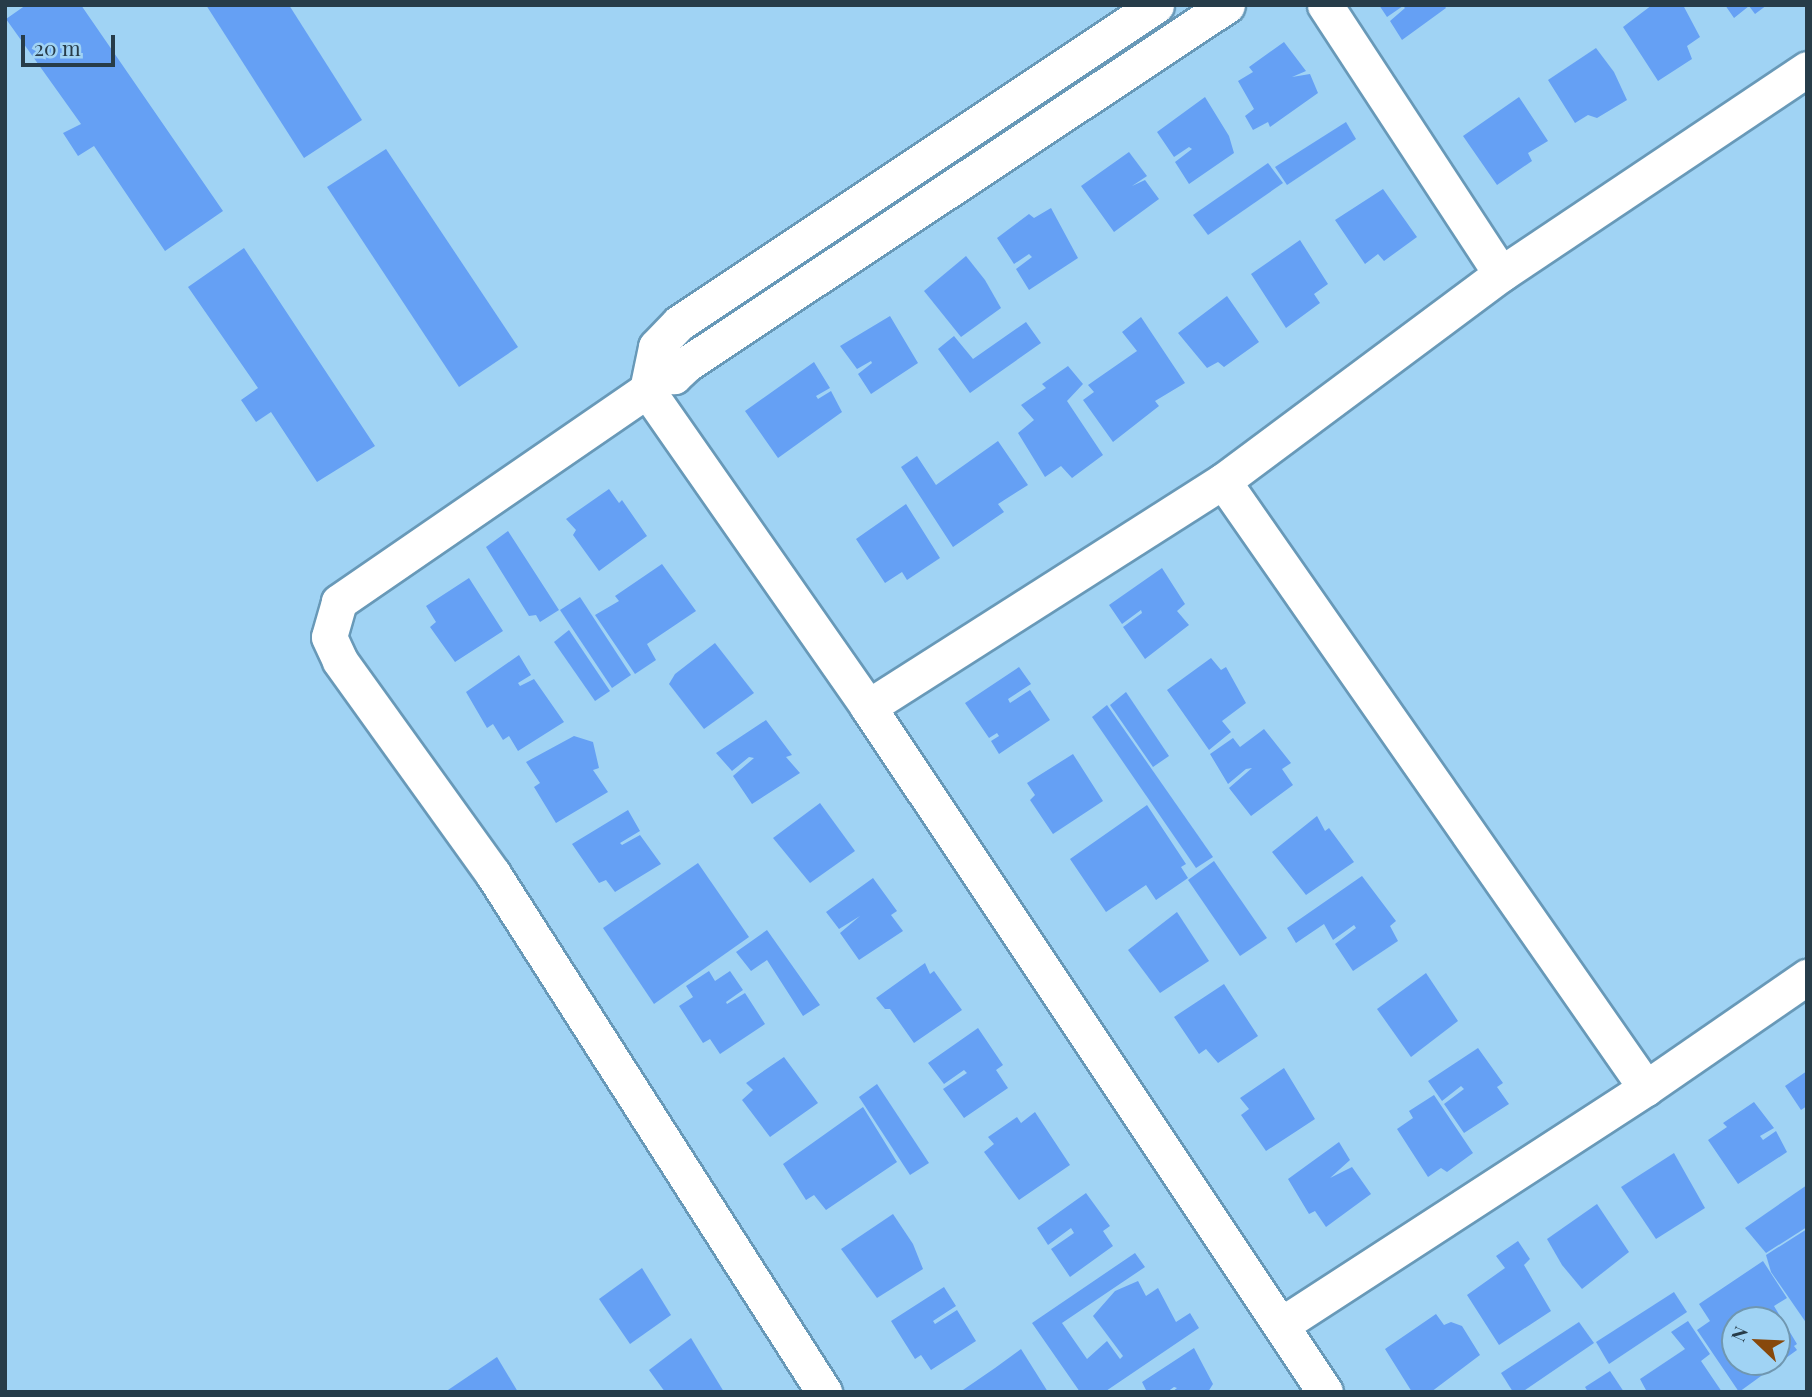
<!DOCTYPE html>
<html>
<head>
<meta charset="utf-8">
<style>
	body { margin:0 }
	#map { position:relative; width:1812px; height:1397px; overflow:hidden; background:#a0d3f4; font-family:"Playfair Display",serif }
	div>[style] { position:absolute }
	.building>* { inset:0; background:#65a0f4 }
	.roads { filter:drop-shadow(2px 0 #6899b8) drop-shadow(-2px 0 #6899b8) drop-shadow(0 2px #6899b8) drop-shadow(0 -2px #6899b8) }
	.minor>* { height:35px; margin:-17.5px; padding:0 17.5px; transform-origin:17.5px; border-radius:17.5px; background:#fff }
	span { translate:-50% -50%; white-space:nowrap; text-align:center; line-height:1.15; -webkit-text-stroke:6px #a0d3f4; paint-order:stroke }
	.frame { position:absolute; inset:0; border:7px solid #273c49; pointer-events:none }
	.north { position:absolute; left:1721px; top:1306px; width:70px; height:70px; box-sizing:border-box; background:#a0d3f4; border:2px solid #7097b0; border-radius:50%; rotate:293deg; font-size:19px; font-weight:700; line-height:28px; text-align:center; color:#273c49 }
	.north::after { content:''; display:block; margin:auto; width:24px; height:32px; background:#87480b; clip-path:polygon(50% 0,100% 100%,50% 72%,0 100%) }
	.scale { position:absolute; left:21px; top:35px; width:94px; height:32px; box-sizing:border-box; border:4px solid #273c49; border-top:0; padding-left:9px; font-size:21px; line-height:24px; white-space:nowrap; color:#273c49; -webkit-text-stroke:5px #a0d3f4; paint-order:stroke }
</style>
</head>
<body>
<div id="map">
	<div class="building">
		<div style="clip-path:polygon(26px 5px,81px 5px,223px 211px,165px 251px,94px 146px,78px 156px,63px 133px,81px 124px,6px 19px)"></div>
		<div style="clip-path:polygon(206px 5px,289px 5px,362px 120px,304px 158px)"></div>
		<div style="clip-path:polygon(1379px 5px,1444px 5px,1446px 8px,1402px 40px,1390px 21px,1405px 8px,1403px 6px,1387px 17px)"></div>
		<div style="clip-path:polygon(1652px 5px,1683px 5px,1700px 37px,1687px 46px,1692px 59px,1658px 81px,1623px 27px)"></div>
		<div style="clip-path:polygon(1725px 5px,1767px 5px,1755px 14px,1749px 6px,1734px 18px)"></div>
		<div style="clip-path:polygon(1284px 42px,1306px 71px,1292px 77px,1310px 74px,1318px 93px,1270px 127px,1268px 122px,1253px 130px,1245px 116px,1254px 109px,1238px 81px,1253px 72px,1249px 67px)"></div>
		<div style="clip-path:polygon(1596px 48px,1614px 72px,1627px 100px,1597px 118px,1588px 115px,1575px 123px,1548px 80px)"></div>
		<div style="clip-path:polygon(1205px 97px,1229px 136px,1234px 153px,1189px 184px,1175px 162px,1192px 149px,1189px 147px,1174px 157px,1157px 132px)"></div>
		<div style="clip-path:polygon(1519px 97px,1548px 141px,1528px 153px,1532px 161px,1497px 185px,1463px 136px)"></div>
		<div style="clip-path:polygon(1346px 122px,1356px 139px,1287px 185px,1275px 167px)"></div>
		<div style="clip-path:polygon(386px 149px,518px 347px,459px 387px,327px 187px)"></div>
		<div style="clip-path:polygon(1129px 152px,1147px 176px,1132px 186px,1145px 180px,1159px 199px,1114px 232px,1081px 186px)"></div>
		<div style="clip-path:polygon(1268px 163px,1283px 183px,1208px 235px,1193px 215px)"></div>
		<div style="clip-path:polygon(1383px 189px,1417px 237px,1384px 261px,1378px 254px,1365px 264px,1335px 220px)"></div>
		<div style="clip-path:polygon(1051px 208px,1078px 258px,1029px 290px,1016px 269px,1032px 257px,1029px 254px,1014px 264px,997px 238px,1029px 214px,1034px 218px)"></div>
		<div style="clip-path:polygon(1300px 240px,1328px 284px,1314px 294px,1320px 303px,1286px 328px,1251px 274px)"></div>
		<div style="clip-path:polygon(244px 248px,375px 446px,317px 482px,271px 412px,256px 422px,241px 400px,258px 388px,188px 287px)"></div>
		<div style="clip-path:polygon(966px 256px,985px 280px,1001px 308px,961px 337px,924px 291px)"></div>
		<div style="clip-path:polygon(1227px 296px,1259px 342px,1224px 367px,1218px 362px,1207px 368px,1178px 333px)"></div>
		<div style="clip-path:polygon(890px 316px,918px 363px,871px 394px,858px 374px,872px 363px,871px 361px,857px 369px,840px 346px)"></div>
		<div style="clip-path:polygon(1141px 317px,1185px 383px,1155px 401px,1159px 406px,1113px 442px,1083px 400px,1094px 392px,1088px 385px,1137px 351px,1122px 332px)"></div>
		<div style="clip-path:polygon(1026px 322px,1041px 343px,970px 393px,938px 349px,954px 336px,973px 359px)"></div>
		<div style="clip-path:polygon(814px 362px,830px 388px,816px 396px,818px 399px,831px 391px,842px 412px,778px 458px,745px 411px)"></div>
		<div style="clip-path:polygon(1068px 366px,1083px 384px,1067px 401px,1103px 455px,1072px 478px,1061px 466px,1045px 477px,1018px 433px,1034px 420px,1021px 405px,1046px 388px,1042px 384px)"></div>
		<div style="clip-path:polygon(998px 441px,1028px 485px,998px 504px,1004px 512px,953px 547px,901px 467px,917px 456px,936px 485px)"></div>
		<div style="clip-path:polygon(609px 489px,619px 503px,622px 500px,647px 536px,599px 571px,573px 535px,576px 530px,566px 519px)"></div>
		<div style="clip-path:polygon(906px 504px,940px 558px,907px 580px,902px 572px,885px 583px,856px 539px)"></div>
		<div style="clip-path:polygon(508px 531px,559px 610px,540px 622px,536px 615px,529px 616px,486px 547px)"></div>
		<div style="clip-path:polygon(662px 564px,696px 611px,647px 644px,656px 660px,635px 674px,595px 615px,619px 601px,615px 596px)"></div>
		<div style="clip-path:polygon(1162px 568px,1185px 604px,1177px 611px,1189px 625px,1145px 659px,1123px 627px,1142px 613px,1141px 610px,1122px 624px,1109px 605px)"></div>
		<div style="clip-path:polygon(469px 578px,503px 631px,455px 662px,430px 627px,436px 622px,426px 606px)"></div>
		<div style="clip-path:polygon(580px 597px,631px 675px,612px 688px,560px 610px)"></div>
		<div style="clip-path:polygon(569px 630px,610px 691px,595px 701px,554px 642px)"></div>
		<div style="clip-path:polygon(715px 643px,754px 693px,704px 729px,669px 684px,675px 674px)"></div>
		<div style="clip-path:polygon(519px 655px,531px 675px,518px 683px,520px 686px,534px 679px,564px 722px,518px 751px,509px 736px,503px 740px,493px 724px,487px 728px,466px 692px)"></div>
		<div style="clip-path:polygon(1211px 658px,1221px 670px,1226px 667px,1246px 703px,1222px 721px,1231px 732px,1209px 750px,1167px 690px)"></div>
		<div style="clip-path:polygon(1019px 667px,1031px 684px,1008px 699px,1010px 703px,1030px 690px,1050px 720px,999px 754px,991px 741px,999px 736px,997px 733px,989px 738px,965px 703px)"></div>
		<div style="clip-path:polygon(1126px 692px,1169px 756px,1153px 767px,1110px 705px)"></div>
		<div style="clip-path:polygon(1107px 705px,1213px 857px,1196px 868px,1092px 717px)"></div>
		<div style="clip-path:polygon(766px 720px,792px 755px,786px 757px,800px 773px,752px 804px,733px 776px,754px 758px,749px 757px,732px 771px,716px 753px)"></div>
		<div style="clip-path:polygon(1264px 729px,1291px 763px,1282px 769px,1293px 785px,1251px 816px,1229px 788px,1252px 768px,1246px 769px,1228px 784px,1210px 754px,1233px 738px,1240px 747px)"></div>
		<div style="clip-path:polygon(574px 736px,593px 742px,599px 768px,593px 770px,608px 792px,556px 823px,534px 787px,540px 783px,526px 762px)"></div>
		<div style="clip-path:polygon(1073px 754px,1103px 801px,1053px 834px,1030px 800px,1035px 795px,1027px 783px)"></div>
		<div style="clip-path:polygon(820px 803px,855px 851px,810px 883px,773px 838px)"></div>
		<div style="clip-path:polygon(1147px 805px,1186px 864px,1181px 867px,1188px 878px,1156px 900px,1146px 885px,1106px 912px,1070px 859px)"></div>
		<div style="clip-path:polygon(628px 810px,640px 831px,620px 843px,622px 845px,640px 835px,661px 864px,615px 892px,606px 880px,599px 883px,572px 844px)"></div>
		<div style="clip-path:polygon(1317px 816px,1325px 831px,1329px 828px,1354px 862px,1306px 895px,1272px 852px)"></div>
		<div style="clip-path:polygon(1214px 861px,1267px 938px,1240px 956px,1188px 880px)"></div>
		<div style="clip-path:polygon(698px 863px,749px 937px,654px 1004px,603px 928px)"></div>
		<div style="clip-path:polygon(1362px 876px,1396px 921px,1390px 926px,1398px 941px,1353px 971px,1335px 944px,1356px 928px,1354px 925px,1333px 940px,1324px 924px,1296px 943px,1287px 928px)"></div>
		<div style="clip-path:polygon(873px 878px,897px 911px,891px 915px,903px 931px,859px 960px,840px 933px,860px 916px,839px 929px,826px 912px)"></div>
		<div style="clip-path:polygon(1177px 912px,1209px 961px,1160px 993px,1128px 950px)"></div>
		<div style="clip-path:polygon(767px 930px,820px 1005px,803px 1016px,767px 960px,751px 971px,736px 952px)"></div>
		<div style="clip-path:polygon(925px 963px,930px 974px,934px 971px,962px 1010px,914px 1043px,890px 1009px,885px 1009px,876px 998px)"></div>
		<div style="clip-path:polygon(709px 971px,715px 981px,730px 971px,743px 990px,726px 1002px,727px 1004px,745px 993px,765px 1024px,720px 1054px,710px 1039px,703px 1043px,679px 1006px,693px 997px,686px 986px)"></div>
		<div style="clip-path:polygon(1426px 973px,1458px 1021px,1411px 1057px,1377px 1009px)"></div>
		<div style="clip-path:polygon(1224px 984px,1258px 1036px,1218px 1063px,1206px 1049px,1199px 1054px,1174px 1017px)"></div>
		<div style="clip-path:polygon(978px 1028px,1003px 1065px,996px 1070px,1008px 1088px,964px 1118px,943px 1089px,967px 1073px,964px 1070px,944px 1084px,928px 1063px)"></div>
		<div style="clip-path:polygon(1478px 1048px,1503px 1083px,1497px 1087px,1509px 1104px,1464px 1133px,1444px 1104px,1464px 1089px,1461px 1086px,1442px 1101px,1428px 1081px)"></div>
		<div style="clip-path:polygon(784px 1057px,818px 1103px,770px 1137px,742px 1100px,753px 1090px,746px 1083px)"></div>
		<div style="clip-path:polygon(1284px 1068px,1315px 1119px,1266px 1151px,1241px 1115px,1249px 1109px,1240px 1098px)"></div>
		<div style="clip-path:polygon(1807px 1071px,1807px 1106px,1801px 1110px,1785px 1086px)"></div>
		<div style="clip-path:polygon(877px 1084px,929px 1163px,910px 1175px,859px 1097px)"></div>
		<div style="clip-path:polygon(1434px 1095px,1473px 1153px,1447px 1172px,1441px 1168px,1428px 1177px,1397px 1129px,1413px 1118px,1409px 1111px)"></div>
		<div style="clip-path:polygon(1754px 1102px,1774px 1128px,1760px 1136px,1763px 1140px,1776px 1131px,1787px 1152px,1738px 1184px,1708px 1140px,1727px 1127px,1723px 1123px)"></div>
		<div style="clip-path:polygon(863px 1107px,897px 1162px,826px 1210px,814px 1195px,806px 1200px,783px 1164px)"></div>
		<div style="clip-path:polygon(1035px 1112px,1070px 1165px,1019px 1200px,984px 1152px,994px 1144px,988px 1137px,1017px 1117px,1021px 1123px)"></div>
		<div style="clip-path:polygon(1339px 1142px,1350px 1160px,1330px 1178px,1352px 1167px,1371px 1194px,1326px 1227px,1315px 1211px,1309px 1214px,1288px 1179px)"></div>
		<div style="clip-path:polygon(1674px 1153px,1705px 1208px,1656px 1239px,1621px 1187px)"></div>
		<div style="clip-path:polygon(1807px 1185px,1807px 1227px,1766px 1253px,1745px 1228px)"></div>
		<div style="clip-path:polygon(1086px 1193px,1110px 1226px,1103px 1231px,1113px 1246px,1070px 1277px,1051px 1249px,1074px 1233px,1071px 1228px,1048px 1245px,1037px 1228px)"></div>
		<div style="clip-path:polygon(1597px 1204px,1629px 1252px,1582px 1289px,1562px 1265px,1547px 1239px)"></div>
		<div style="clip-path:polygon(893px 1214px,913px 1244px,923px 1269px,877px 1298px,841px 1249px)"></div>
		<div style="clip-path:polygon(1807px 1229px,1807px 1324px,1771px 1272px,1766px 1255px)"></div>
		<div style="clip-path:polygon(1518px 1241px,1530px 1259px,1524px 1265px,1551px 1311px,1499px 1345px,1467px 1295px,1505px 1268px,1496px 1256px)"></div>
		<div style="clip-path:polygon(1135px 1253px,1145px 1267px,1062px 1323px,1087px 1359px,1107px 1341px,1120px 1359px,1123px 1356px,1093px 1316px,1115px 1291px,1138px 1281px,1146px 1296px,1158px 1288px,1176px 1322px,1190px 1313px,1199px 1328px,1106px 1391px,1080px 1392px,1032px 1323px)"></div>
		<div style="clip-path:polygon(evenodd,1763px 1261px,1787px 1298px,1774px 1306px,1797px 1344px,1794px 1346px,1797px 1350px,1739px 1392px,1697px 1330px,1710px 1321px,1699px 1304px,1763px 1261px,1735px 1320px,1777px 1320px,1777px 1362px,1735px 1362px,1735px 1320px)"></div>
		<div style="clip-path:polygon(642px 1268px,671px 1315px,630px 1344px,599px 1299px)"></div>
		<div style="clip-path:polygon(944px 1287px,956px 1306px,933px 1321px,935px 1324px,957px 1310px,976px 1341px,931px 1370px,921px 1355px,915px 1359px,891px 1321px)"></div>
		<div style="clip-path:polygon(1674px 1292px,1687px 1312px,1609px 1364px,1596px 1342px)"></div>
		<div style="clip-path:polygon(1436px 1314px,1444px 1325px,1451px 1322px,1462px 1326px,1480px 1355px,1431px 1392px,1412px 1392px,1385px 1349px)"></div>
		<div style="clip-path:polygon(1688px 1321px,1710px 1354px,1701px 1361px,1722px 1392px,1647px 1392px,1640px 1379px,1685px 1349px,1671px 1332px)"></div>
		<div style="clip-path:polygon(1579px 1322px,1594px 1343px,1522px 1392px,1513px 1392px,1501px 1373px)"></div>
		<div style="clip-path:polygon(691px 1338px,724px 1392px,665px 1392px,649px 1370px)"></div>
		<div style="clip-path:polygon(1194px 1348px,1213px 1384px,1208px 1392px,1172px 1392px,1177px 1388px,1174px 1387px,1167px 1392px,1147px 1392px,1142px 1382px)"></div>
		<div style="clip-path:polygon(1021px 1349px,1048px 1392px,960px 1392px,995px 1368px)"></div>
		<div style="clip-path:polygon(497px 1357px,518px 1392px,445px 1392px)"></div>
		<div style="clip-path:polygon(1610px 1371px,1624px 1392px,1588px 1392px,1585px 1387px)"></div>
	</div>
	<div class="roads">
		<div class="minor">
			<div style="left:1156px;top:5px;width:573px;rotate:146.31deg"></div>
			<div style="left:679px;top:323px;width:33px;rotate:134deg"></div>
			<div style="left:656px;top:347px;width:44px;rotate:101.8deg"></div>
			<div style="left:647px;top:390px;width:386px;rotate:55.1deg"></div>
			<div style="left:868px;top:707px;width:823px;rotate:56.29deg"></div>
			<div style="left:1325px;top:5px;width:321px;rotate:56.8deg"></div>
			<div style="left:652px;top:375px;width:22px;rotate:3deg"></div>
			<div style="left:674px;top:376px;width:19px;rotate:-43deg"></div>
			<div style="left:688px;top:363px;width:647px;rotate:-33.59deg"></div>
			<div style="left:647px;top:390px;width:374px;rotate:145.5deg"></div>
			<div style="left:339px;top:602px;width:36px;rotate:106deg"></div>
			<div style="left:329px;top:637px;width:26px;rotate:65deg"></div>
			<div style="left:340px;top:661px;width:262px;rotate:54.3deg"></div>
			<div style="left:493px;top:874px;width:615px;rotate:57.42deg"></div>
			<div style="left:1223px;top:481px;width:740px;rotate:55.13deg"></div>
			<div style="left:868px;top:707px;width:421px;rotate:-32.5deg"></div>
			<div style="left:1223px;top:481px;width:347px;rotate:-36.7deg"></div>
			<div style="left:1501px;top:274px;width:368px;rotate:-33.8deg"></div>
			<div style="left:1281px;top:1325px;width:435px;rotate:-33deg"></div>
			<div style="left:1646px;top:1088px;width:196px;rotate:-34.6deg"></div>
		</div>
	</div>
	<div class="frame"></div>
	<div class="north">N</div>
	<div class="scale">20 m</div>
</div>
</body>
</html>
